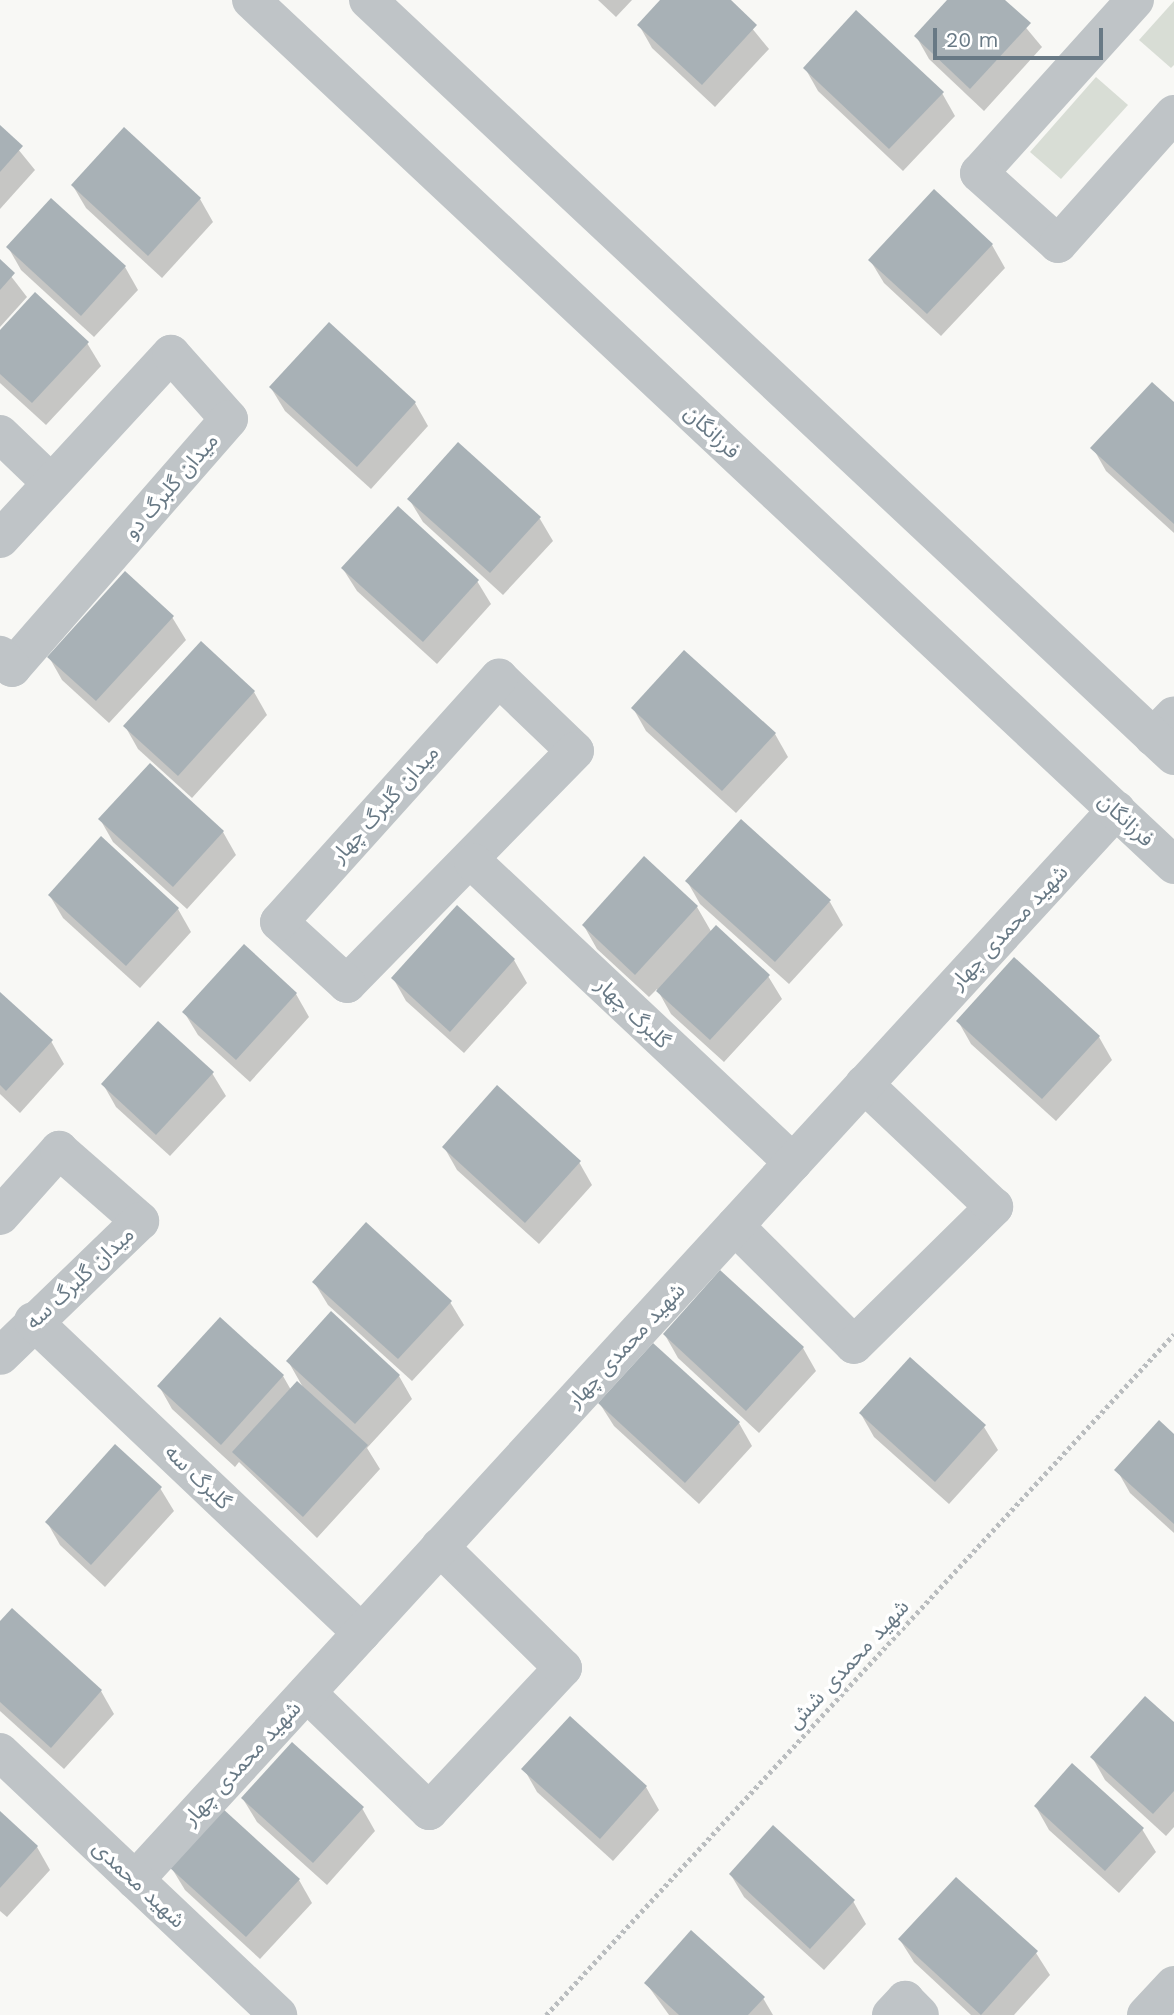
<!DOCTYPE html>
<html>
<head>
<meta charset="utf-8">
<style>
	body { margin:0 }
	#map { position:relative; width:1174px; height:2015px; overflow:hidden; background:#f8f8f5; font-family:"Work Sans","Noto Sans Arabic",sans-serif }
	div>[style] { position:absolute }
	.green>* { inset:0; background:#d8ddd5 }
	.shadow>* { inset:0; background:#0003 }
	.building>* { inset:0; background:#a8b1b6 }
	.path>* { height:4.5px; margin-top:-2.25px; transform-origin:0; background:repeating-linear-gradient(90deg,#babdbf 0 3.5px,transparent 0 7px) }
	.minor>* { height:38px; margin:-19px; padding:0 19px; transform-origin:19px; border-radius:19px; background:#bfc4c7 }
	.tertiary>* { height:38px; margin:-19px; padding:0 19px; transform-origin:19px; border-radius:19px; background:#bfc4c7 }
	span { translate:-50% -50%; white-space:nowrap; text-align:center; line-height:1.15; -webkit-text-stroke:7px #fff; paint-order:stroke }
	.street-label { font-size:21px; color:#687985 }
	.scale { position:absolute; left:933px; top:28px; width:170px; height:32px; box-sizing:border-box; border:4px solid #687985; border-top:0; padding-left:9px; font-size:21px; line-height:24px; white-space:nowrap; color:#687985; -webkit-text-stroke:5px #fff; paint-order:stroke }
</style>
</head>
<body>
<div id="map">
	<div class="green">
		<div style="clip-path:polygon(1174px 1px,1174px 65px,1171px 68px,1139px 40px)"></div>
		<div style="clip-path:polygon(1096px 77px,1128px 105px,1061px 179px,1030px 152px)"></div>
	</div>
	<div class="shadow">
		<div style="clip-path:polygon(598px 0,632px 0,616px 17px)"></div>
		<div style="clip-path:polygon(662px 0,729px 0,769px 49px,715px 107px,652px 48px,639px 25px)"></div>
		<div style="clip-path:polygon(950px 0,1003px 0,1042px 47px,984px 111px,929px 59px,916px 36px)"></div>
		<div style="clip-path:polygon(805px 68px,942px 93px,955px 116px,903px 171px,818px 91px)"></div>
		<div style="clip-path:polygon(0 127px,35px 170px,0 209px)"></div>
		<div style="clip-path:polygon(73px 186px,200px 199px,213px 222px,162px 278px,86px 208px)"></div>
		<div style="clip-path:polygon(992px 245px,1005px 268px,941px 336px,884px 283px,870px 260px)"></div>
		<div style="clip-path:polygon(8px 247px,125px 267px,138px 290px,94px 337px,21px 270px)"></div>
		<div style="clip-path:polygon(0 262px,27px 297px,0 327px)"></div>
		<div style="clip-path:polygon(0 333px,87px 343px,101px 366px,46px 425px,0 383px)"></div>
		<div style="clip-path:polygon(271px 388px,415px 403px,428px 426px,371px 489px,285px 411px)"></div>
		<div style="clip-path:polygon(1174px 404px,1174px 533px,1106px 471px,1093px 448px)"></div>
		<div style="clip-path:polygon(458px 445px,540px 519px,553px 541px,503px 595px,423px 522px,409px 499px)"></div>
		<div style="clip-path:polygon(343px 569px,477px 581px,491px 604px,437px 664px,357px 591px)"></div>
		<div style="clip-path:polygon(172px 617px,186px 640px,109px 723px,62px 680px,49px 657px)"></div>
		<div style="clip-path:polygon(254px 692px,267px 715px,192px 798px,138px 749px,125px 726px)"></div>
		<div style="clip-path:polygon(633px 708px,775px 734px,788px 757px,736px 813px,646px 731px)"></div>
		<div style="clip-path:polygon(100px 819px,223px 832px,236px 855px,187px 909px,113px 842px)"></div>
		<div style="clip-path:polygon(644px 859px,697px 907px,712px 933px,768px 976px,782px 999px,724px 1062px,671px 1014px,657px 989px,649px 997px,597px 949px,584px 926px)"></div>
		<div style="clip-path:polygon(687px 881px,830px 902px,843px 925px,789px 984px,700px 904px)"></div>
		<div style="clip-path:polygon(50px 896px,178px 909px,191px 932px,140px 988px,63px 918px)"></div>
		<div style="clip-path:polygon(457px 908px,514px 960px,527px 983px,464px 1053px,406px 1001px,393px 978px)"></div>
		<div style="clip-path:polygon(245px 947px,296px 994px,309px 1017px,250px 1082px,198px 1035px,184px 1012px)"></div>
		<div style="clip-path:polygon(0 994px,51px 1041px,64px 1064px,20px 1113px,0 1094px)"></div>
		<div style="clip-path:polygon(958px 1021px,1099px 1037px,1112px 1060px,1056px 1121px,971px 1044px)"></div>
		<div style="clip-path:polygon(212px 1073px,226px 1096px,170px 1156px,116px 1107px,103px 1084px)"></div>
		<div style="clip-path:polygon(444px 1147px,579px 1162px,592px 1185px,539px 1244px,457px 1170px)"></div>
		<div style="clip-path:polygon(314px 1282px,450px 1302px,464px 1325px,412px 1381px,328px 1305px)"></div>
		<div style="clip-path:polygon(665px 1335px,803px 1348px,816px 1371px,759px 1433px,678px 1358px)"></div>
		<div style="clip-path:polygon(288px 1361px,399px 1376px,412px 1399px,367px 1448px,380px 1469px,317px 1538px,239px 1462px,235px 1467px,172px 1409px,159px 1386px,283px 1376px,291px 1390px,304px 1389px)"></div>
		<div style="clip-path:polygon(600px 1404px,739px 1423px,752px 1446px,699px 1504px,614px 1426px)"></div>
		<div style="clip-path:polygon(861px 1414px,984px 1427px,998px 1450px,949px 1504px,874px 1437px)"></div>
		<div style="clip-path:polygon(1174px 1436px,1174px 1533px,1130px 1493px,1117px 1470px)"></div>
		<div style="clip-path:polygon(160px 1488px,174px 1511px,105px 1587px,60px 1545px,47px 1522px)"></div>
		<div style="clip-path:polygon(12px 1610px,101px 1691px,114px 1714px,64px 1769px,0 1711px,0 1623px)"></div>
		<div style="clip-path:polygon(1174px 1724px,1174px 1827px,1166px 1836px,1105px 1780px,1092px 1757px)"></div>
		<div style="clip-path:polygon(524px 1769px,646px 1787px,659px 1810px,613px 1861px,537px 1792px)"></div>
		<div style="clip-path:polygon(243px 1799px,362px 1808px,375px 1831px,327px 1885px,257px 1822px)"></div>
		<div style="clip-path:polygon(1036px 1807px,1142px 1829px,1156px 1852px,1119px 1893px,1049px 1830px)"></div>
		<div style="clip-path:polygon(0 1814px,37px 1847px,50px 1870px,7px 1917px,0 1911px)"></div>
		<div style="clip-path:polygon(171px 1867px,299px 1880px,312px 1903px,260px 1959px,185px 1890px)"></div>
		<div style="clip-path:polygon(731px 1875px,853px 1901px,866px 1924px,824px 1970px,744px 1897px)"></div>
		<div style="clip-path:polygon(900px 1940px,1036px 1953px,1050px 1975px,1014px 2015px,971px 2015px,914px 1962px)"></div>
		<div style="clip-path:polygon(646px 1983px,763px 1998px,773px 2015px,669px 2015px)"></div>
	</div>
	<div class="building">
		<div style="clip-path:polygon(660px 0,731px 0,757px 25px,702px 85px,637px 25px)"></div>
		<div style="clip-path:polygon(947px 0,1005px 0,1031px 23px,970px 89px,914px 36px)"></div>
		<div style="clip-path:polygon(856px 10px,944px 92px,889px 149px,803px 68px)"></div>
		<div style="clip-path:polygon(0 125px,23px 146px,0 172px)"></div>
		<div style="clip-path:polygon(124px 127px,201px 198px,148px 256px,71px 185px)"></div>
		<div style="clip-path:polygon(934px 189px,993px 244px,927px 314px,868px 260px)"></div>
		<div style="clip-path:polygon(51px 198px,126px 266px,81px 316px,6px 247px)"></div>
		<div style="clip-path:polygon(0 259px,15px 273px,0 290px)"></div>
		<div style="clip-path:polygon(35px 292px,89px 342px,32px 403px,0 374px,0 330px)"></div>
		<div style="clip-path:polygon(329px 322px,416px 402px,357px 467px,269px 387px)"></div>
		<div style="clip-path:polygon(1152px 382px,1174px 402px,1174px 524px,1090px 448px)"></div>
		<div style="clip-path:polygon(458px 442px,541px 517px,490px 573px,407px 499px)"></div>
		<div style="clip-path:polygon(398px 506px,479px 580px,423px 642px,341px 568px)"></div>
		<div style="clip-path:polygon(125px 571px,174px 616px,96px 701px,47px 657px)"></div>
		<div style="clip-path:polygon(201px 641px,255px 691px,178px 776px,123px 726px)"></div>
		<div style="clip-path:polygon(684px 650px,776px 733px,722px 791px,631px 708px)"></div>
		<div style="clip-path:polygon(150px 763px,224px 831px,173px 887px,98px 819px)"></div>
		<div style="clip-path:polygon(741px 819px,831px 900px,775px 962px,685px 881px)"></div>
		<div style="clip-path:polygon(101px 836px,179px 908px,126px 966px,48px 895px)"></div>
		<div style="clip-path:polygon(644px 856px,698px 906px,635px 975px,582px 925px)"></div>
		<div style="clip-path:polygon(457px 905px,515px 959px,450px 1032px,391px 978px)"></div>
		<div style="clip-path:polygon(716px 925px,770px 975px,710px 1040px,656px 991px)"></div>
		<div style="clip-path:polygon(244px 944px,297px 993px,236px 1060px,182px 1012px)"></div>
		<div style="clip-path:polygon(1014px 957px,1100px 1036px,1042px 1099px,956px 1021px)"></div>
		<div style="clip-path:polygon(0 992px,53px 1040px,6px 1091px,0 1085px)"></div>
		<div style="clip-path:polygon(158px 1021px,214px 1072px,156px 1135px,101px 1084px)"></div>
		<div style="clip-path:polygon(497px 1085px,581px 1161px,525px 1223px,442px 1147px)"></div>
		<div style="clip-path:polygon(366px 1222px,452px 1301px,398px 1359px,312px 1282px)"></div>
		<div style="clip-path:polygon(720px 1270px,804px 1347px,746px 1411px,663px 1334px)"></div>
		<div style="clip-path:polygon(331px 1311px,400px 1375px,355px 1424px,286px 1361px)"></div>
		<div style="clip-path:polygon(220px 1317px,284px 1375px,221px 1445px,157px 1386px)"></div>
		<div style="clip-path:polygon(653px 1343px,740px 1422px,685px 1483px,598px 1403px)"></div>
		<div style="clip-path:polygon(910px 1357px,986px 1425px,935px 1482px,859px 1413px)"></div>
		<div style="clip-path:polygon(297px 1381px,368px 1445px,303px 1517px,232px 1452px)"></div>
		<div style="clip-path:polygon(1159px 1420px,1174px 1434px,1174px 1524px,1114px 1470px)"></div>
		<div style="clip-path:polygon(115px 1444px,162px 1487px,91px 1565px,45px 1522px)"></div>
		<div style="clip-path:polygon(12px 1608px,102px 1690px,51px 1748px,0 1702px,0 1621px)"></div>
		<div style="clip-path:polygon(1145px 1696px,1174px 1722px,1174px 1791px,1153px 1814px,1090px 1757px)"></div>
		<div style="clip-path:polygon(570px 1716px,647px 1786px,600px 1839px,521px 1769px)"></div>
		<div style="clip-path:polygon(292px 1742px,364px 1807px,313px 1863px,241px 1798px)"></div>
		<div style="clip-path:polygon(1072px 1763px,1144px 1828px,1105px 1871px,1034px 1806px)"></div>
		<div style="clip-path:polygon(222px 1808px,300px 1879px,246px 1937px,169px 1867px)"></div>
		<div style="clip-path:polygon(0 1811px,38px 1846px,0 1888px)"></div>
		<div style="clip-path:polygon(773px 1825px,855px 1900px,810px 1949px,729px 1874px)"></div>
		<div style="clip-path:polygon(956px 1877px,1038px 1951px,981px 2015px,898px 1939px)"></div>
		<div style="clip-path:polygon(691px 1930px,765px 1997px,748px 2015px,679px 2015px,644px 1983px)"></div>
	</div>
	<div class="path">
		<div style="left:546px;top:2015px;width:926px;rotate:-47.32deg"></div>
	</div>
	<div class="minor">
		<div style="left:1135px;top:0;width:233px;rotate:132deg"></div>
		<div style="left:979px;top:173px;width:106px;rotate:41.9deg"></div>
		<div style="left:1058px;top:244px;width:174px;rotate:-48.3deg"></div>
		<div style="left:0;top:434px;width:68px;rotate:43.8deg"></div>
		<div style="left:0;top:539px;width:252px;rotate:-47.3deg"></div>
		<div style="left:171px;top:354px;width:87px;rotate:48.3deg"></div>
		<div style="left:229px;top:419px;width:330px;rotate:131.1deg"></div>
		<div style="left:12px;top:668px;width:18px;rotate:-133deg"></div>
		<div style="left:499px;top:678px;width:105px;rotate:43.8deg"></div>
		<div style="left:575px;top:751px;width:326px;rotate:134.4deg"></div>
		<div style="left:347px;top:984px;width:92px;rotate:-137.6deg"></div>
		<div style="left:279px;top:922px;width:329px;rotate:-48deg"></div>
		<div style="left:1153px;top:737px;width:30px;rotate:-46deg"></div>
		<div style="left:473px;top:862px;width:439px;rotate:43.2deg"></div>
		<div style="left:0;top:1216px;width:89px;rotate:-48.2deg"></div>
		<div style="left:59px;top:1150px;width:108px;rotate:41.2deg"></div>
		<div style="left:140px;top:1221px;width:194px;rotate:136deg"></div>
		<div style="left:735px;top:1226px;width:168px;rotate:45deg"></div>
		<div style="left:854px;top:1345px;width:197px;rotate:-44.6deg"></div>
		<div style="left:994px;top:1207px;width:179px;rotate:-136.6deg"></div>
		<div style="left:33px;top:1321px;width:453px;rotate:43.5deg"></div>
		<div style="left:307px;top:1693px;width:170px;rotate:44deg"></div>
		<div style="left:429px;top:1811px;width:196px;rotate:-46.9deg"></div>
		<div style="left:563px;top:1668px;width:173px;rotate:-135.5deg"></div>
		<div style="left:135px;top:1880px;width:1452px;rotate:-47.48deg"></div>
		<div style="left:891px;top:2015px;width:21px;rotate:-47deg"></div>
		<div style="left:905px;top:2000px;width:21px;rotate:45deg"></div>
		<div style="left:1146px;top:2015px;width:41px;rotate:-47deg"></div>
	</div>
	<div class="tertiary">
		<div style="left:251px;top:0;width:1265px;rotate:43.14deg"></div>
		<div style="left:368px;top:0;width:1105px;rotate:43.17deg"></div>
		<div style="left:0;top:1752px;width:383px;rotate:43.4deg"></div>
	</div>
	<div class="street-label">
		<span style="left:712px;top:432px;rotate:43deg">فرزانگان</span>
		<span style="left:171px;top:486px;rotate:-49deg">میدان گلبرگ دو</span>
		<span style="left:385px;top:804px;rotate:-48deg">میدان گلبرگ چهار</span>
		<span style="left:1126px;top:820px;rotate:43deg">فرزانگان</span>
		<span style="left:1009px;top:927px;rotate:-47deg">شهید محمدی چهار</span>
		<span style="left:633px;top:1013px;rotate:43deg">گلبرگ چهار</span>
		<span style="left:80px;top:1278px;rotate:-43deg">میدان گلبرگ سه</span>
		<span style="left:626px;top:1345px;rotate:-47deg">شهید محمدی چهار</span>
		<span style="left:198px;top:1477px;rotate:44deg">گلبرگ سه</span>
		<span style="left:848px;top:1664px;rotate:-47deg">شهید محمدی شش</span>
		<span style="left:242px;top:1763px;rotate:-47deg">شهید محمدی چهار</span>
		<span style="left:139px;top:1884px;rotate:43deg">شهید محمدی</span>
	</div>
	<div class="scale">20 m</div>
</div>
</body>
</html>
